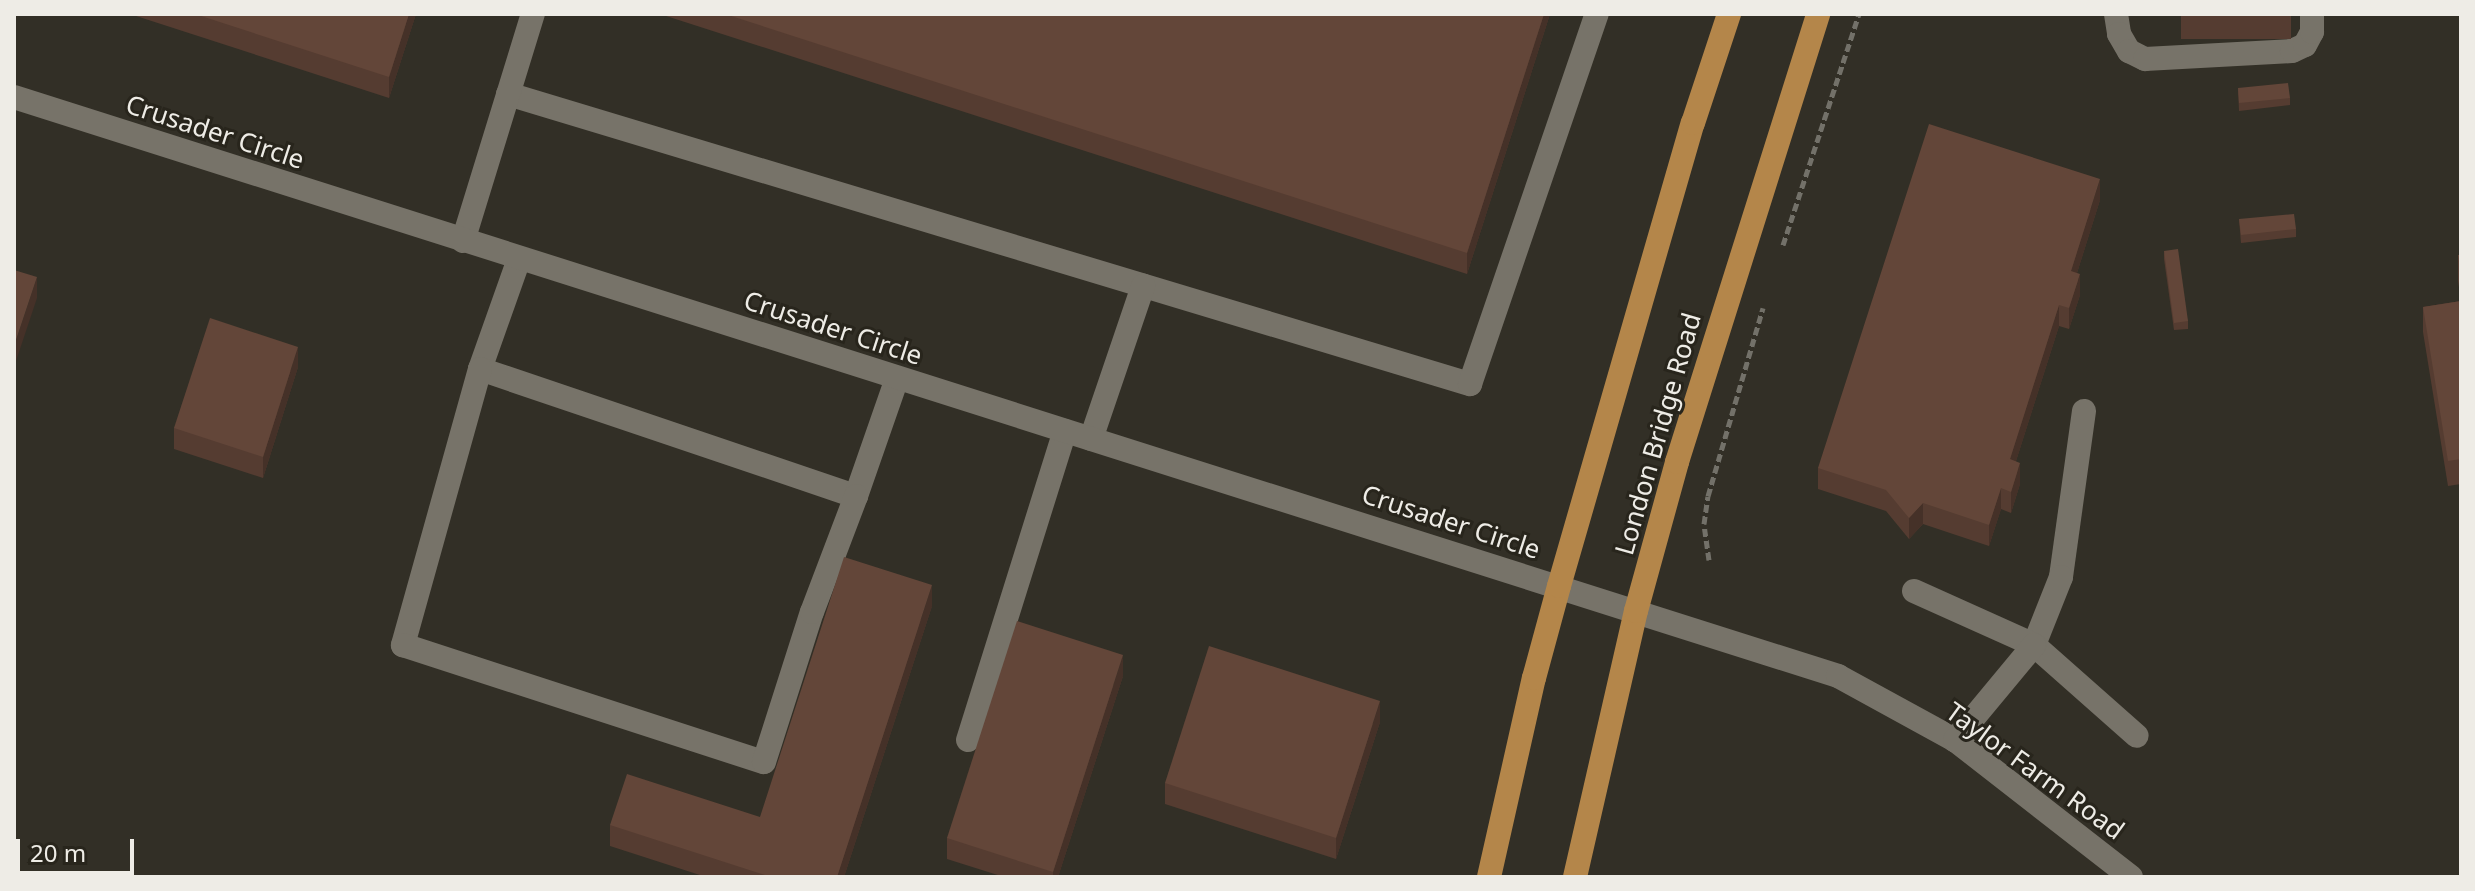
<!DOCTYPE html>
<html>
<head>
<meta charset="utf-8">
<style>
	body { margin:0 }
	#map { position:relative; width:2475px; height:891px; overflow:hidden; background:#322f26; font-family:"Noto Sans",sans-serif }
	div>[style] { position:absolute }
	.path>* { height:5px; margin-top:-2.5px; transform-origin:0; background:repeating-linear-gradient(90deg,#737169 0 8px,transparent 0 12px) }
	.lane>* { height:24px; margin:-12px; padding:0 12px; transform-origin:12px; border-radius:12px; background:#777369 }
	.street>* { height:24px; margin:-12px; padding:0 12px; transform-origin:12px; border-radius:12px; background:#777369 }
	.primary>* { height:24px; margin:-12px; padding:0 12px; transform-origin:12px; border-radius:12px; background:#b4864a }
	.wall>* { inset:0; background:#553c31 }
	.shaded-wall>* { inset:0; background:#453128 }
	.building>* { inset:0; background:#634639 }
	span { translate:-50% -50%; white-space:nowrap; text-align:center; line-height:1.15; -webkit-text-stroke:6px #28251c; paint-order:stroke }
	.street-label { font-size:26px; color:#eeece6 }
	.frame { position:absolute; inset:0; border:16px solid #eeece6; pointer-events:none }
	.scale { position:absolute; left:16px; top:839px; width:118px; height:36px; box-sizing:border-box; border:4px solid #eeece6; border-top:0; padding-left:10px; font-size:24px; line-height:28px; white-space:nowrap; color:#eeece6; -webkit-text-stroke:6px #28251c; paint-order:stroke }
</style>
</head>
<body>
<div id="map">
	<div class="path">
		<div style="left:1783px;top:245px;width:243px;rotate:-71.8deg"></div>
		<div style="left:1709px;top:560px;width:36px;rotate:-98deg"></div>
		<div style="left:1704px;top:524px;width:28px;rotate:-82deg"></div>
		<div style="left:1708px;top:496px;width:196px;rotate:-73.7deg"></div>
	</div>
	<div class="lane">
		<div style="left:2116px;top:14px;width:20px;rotate:81deg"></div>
		<div style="left:2119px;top:34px;width:20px;rotate:60deg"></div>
		<div style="left:2129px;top:51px;width:18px;rotate:27deg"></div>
		<div style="left:2145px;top:59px;width:147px;rotate:-3.1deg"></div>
		<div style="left:2292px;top:51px;width:14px;rotate:-25deg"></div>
		<div style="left:2305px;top:45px;width:15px;rotate:-62deg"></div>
		<div style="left:2312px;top:32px;width:18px;rotate:-90deg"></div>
		<div style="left:508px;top:94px;width:1005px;rotate:16.78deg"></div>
		<div style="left:1470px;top:384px;width:391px;rotate:-71.1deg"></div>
		<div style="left:463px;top:241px;width:238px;rotate:-72.9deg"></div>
		<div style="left:519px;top:259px;width:117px;rotate:109.5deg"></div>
		<div style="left:480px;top:369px;width:397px;rotate:18.7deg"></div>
		<div style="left:856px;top:496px;width:125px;rotate:-70.8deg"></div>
		<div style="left:480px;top:369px;width:287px;rotate:105.6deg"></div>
		<div style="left:403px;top:645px;width:379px;rotate:18deg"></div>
		<div style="left:764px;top:762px;width:157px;rotate:-72.3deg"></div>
		<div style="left:812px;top:612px;width:124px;rotate:-69.2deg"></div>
		<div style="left:2084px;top:411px;width:168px;rotate:97.9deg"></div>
		<div style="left:2061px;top:577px;width:73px;rotate:111.7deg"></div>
		<div style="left:2034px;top:645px;width:137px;rotate:41.5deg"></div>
		<div style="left:1091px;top:439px;width:162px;rotate:-71.2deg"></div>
		<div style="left:1914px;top:591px;width:132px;rotate:24.2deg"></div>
		<div style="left:2034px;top:645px;width:124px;rotate:129.7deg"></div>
		<div style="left:968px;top:740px;width:324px;rotate:-72.6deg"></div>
	</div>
	<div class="street">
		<div style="left:14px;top:97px;width:1914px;rotate:17.61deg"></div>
		<div style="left:1838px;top:676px;width:133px;rotate:28.7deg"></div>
		<div style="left:1955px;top:740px;width:223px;rotate:37.9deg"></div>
	</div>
	<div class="primary">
		<div style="left:1489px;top:877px;width:204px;rotate:-77.3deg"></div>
		<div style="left:1534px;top:678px;width:95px;rotate:-74.8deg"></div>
		<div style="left:1559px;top:586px;width:482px;rotate:-73.9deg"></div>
		<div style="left:1693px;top:123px;width:115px;rotate:-71.7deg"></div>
		<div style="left:1575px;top:877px;width:273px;rotate:-77.1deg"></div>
		<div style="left:1636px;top:611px;width:155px;rotate:-74.6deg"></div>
		<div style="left:1677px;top:462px;width:470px;rotate:-72.5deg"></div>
	</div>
	<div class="wall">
		<div style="clip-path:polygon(130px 14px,416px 14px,389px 98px)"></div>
		<div style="clip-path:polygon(660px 14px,1550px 14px,1467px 274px)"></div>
		<div style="clip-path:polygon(2181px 14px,2291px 14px,2291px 39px,2181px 39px)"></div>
		<div style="clip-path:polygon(2238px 88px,2290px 98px,2290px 105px,2239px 111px)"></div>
		<div style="clip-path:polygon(2459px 122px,2461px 122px,2461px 157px,2459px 148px)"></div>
		<div style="clip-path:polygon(2100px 200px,2077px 273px,2080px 295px,2069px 329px,2059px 326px,2016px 461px,2020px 484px,2011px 513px,2001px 509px,1989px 546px,1923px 524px,1909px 539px,1886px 511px,1818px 489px,1818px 468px)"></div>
		<div style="clip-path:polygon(2239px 219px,2296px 229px,2296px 237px,2241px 243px)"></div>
		<div style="clip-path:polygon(2164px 251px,2188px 321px,2188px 329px,2174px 330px,2164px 259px)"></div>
		<div style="clip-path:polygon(2458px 255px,2461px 255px,2461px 300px,2458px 281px)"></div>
		<div style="clip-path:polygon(2461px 301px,2461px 484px,2448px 486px,2423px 332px,2423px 307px)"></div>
		<div style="clip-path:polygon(298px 367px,263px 478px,174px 449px,174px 428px)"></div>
		<div style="clip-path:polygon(932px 606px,844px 877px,706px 877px,610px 846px,610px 825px,760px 817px)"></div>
		<div style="clip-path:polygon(1123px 676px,1058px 877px,1004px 877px,947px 859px,947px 838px)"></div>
		<div style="clip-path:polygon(1380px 722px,1336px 859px,1165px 804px,1165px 783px)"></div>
	</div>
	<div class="shaded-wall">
		<div style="clip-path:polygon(409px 14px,416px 14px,389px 98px,389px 77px)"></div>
		<div style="clip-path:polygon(1544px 14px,1550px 14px,1467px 274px,1467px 253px)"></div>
		<div style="clip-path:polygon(2100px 179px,2100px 200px,2071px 292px,2071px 271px)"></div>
		<div style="clip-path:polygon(2080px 274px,2080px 295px,2069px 329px,2069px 308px)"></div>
		<div style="clip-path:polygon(37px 277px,37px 298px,14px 367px,14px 346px)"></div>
		<div style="clip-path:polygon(2059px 305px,2059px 326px,2010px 480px,2010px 459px)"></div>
		<div style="clip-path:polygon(298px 347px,298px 367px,263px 478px,263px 457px)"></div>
		<div style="clip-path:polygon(2020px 463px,2020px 484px,2011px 513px,2011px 492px)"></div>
		<div style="clip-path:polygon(2001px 488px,2001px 509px,1989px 546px,1989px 525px)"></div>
		<div style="clip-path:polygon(1923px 503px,1923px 524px,1909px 539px,1909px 518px)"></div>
		<div style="clip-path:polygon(932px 585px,932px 606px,844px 877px,837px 877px)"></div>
		<div style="clip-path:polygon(1123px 655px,1123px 676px,1058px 877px,1053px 877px,1053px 872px)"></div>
		<div style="clip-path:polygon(1380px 701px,1380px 722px,1336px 859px,1336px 838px)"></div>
	</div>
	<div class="building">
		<div style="clip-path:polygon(195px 14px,409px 14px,389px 77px)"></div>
		<div style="clip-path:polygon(725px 14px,1544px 14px,1467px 253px)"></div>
		<div style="clip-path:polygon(2288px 83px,2290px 98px,2239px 103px,2238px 88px)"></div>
		<div style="clip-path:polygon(1929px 124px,2100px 179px,2071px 271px,2080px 274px,2069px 308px,2059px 305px,2010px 459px,2020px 463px,2011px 492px,2001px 488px,1989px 525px,1923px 503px,1909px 518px,1886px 490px,1818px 468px)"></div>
		<div style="clip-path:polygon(2294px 214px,2296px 229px,2241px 235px,2239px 219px)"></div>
		<div style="clip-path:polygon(2178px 249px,2188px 321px,2174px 323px,2164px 251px)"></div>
		<div style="clip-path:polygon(2458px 255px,2461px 255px,2461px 275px)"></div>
		<div style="clip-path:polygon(14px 270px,37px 277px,14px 346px)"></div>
		<div style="clip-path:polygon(2461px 301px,2461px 459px,2448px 461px,2423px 307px)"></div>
		<div style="clip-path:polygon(210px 318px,298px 347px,263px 457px,174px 428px)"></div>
		<div style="clip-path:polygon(844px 557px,932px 585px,837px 877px,771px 877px,610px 825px,627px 774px,760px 817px)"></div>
		<div style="clip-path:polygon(1017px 621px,1123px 655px,1053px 872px,947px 838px)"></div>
		<div style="clip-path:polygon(1209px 646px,1380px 701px,1336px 838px,1165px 783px)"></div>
	</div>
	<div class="street-label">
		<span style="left:215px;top:132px;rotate:18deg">Crusader Circle</span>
		<span style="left:833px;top:328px;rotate:18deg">Crusader Circle</span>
		<span style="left:1658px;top:434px;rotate:-74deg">London Bridge Road</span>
		<span style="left:1451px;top:522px;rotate:18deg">Crusader Circle</span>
		<span style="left:2035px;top:771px;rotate:36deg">Taylor Farm Road</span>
	</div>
	<div class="frame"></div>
	<div class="scale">20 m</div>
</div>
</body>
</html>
